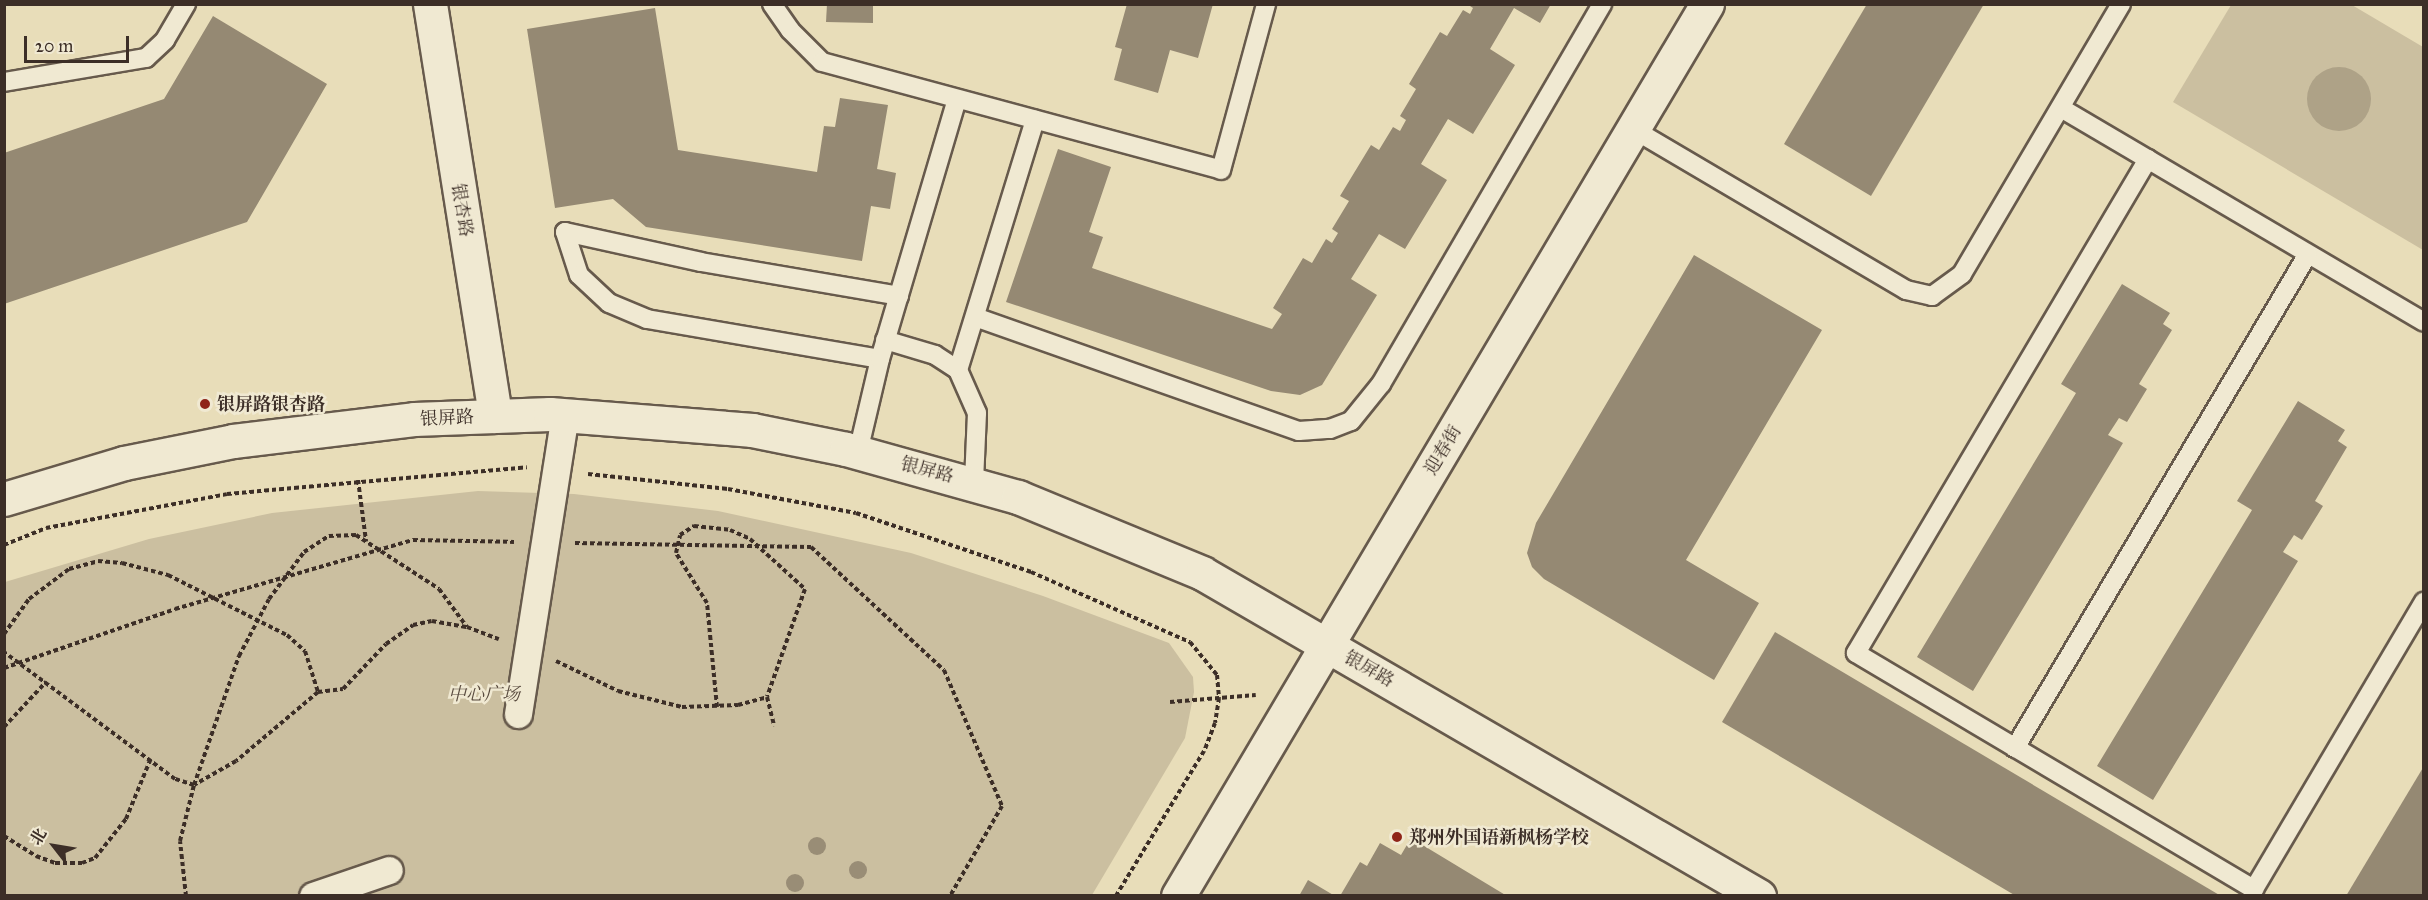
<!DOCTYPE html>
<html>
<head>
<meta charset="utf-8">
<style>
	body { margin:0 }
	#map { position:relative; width:2428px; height:900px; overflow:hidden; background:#e8ddb9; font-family:"IM FELL Great Primer","Noto Serif SC",serif }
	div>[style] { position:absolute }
	.green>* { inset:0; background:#cbbfa0 }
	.water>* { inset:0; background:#aea287 }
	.round { border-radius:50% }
	.building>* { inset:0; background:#958973 }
	.path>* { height:4px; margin-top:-2px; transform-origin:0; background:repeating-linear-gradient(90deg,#3c2e27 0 4.5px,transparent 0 7.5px) }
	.roads { filter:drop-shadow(2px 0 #675a4c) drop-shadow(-2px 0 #675a4c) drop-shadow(0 2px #675a4c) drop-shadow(0 -2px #675a4c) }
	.service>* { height:18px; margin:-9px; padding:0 9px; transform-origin:9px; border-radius:9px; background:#f0e9d2 }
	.pedestrian>* { height:27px; margin:-13.5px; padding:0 13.5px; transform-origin:13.5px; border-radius:13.5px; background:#f0e9d2 }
	.tertiary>* { height:33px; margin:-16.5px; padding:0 16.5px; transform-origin:16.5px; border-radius:16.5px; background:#f0e9d2 }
	.trees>* { width:18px; height:18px; margin:-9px; border-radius:50%; background:#998d76 }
	.dots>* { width:16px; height:16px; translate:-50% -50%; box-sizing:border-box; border:3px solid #f0e9d2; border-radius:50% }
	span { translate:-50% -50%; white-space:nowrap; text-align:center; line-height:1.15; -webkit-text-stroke:5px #f0e9d2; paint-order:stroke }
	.street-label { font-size:18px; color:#3c2e27 }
	.poi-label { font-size:18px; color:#3c2e27; font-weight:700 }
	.left { translate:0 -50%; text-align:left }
	.park-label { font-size:18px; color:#594b3f; font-style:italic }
	.frame { position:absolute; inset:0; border:6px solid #3c2e27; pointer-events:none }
	.north { position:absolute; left:24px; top:816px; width:60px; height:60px; -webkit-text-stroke:4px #f0e9d2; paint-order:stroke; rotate:301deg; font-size:16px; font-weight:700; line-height:24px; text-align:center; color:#3c2e27 }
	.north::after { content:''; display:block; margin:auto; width:21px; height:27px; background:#3c2e27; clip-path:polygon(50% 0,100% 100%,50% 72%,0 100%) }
	.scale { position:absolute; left:24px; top:36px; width:105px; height:27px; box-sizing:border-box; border:3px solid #3c2e27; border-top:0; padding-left:8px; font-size:18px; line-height:21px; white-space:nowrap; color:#3c2e27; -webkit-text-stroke:4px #f0e9d2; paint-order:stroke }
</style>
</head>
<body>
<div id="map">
	<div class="green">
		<div style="clip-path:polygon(2231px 5px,2352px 5px,2423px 47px,2423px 250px,2173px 102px)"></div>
		<div style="clip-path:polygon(478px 491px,574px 494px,718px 511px,911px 553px,1043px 596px,1169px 643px,1193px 677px,1194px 692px,1185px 738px,1092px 895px,5px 896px,5px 582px,149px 539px,272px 513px)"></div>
	</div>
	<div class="water">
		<div class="round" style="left:2307px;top:67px;width:64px;height:64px"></div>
	</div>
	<div class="building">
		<div style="clip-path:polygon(827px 4px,873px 4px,873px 23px,826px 22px)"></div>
		<div style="clip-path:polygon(1127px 4px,1213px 4px,1198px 58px,1170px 50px,1158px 93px,1114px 80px,1122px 49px,1115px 47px)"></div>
		<div style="clip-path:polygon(1467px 4px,1551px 4px,1540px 23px,1514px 8px,1490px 49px,1515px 65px,1473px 134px,1448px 119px,1421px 164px,1447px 180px,1405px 249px,1379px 234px,1351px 279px,1377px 295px,1322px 385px,1300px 395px,1271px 391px,1006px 302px,1058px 149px,1111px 167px,1089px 232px,1103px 237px,1092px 268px,1272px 329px,1282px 314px,1273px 308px,1303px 258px,1312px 263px,1326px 239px,1332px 243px,1338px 233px,1332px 229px,1349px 201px,1340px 196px,1371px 145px,1379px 150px,1393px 127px,1400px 131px,1406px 120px,1400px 116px,1416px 89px,1409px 84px,1440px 32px,1447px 36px,1463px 10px,1470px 14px,1473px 8px)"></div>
		<div style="clip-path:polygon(1867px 4px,1984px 4px,1871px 196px,1784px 144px)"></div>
		<div style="clip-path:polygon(655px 8px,678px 150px,817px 172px,824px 126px,835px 127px,840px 98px,888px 105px,877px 169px,896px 173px,890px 209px,871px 206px,862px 261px,646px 227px,613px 199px,555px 208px,527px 29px)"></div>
		<div style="clip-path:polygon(213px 16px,327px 84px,247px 222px,4px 304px,4px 153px,164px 99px)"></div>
		<div style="clip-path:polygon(1694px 255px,1822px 330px,1686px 560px,1759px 603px,1714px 680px,1544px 579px,1532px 567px,1527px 553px,1536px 523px)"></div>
		<div style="clip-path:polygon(2122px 284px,2170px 313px,2163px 324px,2172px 330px,2139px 384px,2147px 389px,2127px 422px,2119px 418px,2108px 435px,2123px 443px,1973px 691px,1917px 657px,2076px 393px,2061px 384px)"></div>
		<div style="clip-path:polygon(2298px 401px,2345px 430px,2338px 441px,2347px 447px,2315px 501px,2323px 506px,2302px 540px,2294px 535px,2283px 552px,2298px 561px,2153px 800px,2097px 766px,2252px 510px,2237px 501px)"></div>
		<div style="clip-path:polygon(1775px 632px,2221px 896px,2016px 896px,1722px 722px)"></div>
		<div style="clip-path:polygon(2424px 766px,2424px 896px,2346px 896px)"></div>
		<div style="clip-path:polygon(1411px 838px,1507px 896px,1340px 896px,1360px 862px,1367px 866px,1380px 843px,1401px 855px)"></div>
		<div style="clip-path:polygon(1308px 880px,1335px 896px,1299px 896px)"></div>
	</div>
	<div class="path">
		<div style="left:588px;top:474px;width:141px;rotate:6.1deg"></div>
		<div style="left:728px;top:489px;width:130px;rotate:10.6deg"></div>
		<div style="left:856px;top:513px;width:185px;rotate:18.6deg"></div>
		<div style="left:1031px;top:572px;width:174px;rotate:23.8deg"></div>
		<div style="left:1190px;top:642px;width:43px;rotate:50.7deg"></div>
		<div style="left:1217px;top:675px;width:23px;rotate:85deg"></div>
		<div style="left:1219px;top:698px;width:25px;rotate:99deg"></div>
		<div style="left:1215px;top:723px;width:30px;rotate:111deg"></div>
		<div style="left:1204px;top:751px;width:170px;rotate:121.3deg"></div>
		<div style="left:358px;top:480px;width:62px;rotate:82.5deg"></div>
		<div style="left:575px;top:543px;width:236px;rotate:1deg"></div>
		<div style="left:811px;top:547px;width:181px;rotate:42.8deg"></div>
		<div style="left:944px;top:670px;width:148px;rotate:66.9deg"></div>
		<div style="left:1002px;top:806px;width:104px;rotate:120deg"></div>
		<div style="left:4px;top:545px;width:45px;rotate:-22deg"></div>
		<div style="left:46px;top:528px;width:184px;rotate:-10.6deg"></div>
		<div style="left:227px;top:494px;width:301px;rotate:-5.1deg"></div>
		<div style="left:4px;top:634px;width:43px;rotate:-54.5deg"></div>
		<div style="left:29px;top:599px;width:50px;rotate:-36.9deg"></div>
		<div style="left:69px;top:569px;width:30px;rotate:-15deg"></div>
		<div style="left:98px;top:561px;width:24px;rotate:5deg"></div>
		<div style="left:122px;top:563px;width:48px;rotate:14.6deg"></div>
		<div style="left:168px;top:575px;width:133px;rotate:26.8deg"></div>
		<div style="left:287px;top:635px;width:24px;rotate:42deg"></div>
		<div style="left:305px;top:651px;width:43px;rotate:72.4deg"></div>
		<div style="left:318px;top:692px;width:107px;rotate:139.9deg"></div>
		<div style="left:236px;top:761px;width:48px;rotate:150.3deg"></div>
		<div style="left:194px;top:785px;width:20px;rotate:-162deg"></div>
		<div style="left:175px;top:779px;width:213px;rotate:-143.4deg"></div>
		<div style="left:556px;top:661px;width:69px;rotate:25.8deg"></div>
		<div style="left:618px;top:691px;width:66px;rotate:14deg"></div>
		<div style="left:682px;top:707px;width:56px;rotate:-2deg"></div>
		<div style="left:738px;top:705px;width:30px;rotate:-15deg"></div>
		<div style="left:4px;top:668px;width:181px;rotate:-19deg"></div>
		<div style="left:175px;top:609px;width:248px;rotate:-16.2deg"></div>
		<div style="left:413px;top:540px;width:101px;rotate:1.1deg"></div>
		<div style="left:318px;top:692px;width:25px;rotate:-7deg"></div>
		<div style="left:343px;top:689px;width:62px;rotate:-46.3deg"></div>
		<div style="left:386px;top:644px;width:33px;rotate:-35deg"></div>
		<div style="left:413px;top:625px;width:19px;rotate:-12deg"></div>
		<div style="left:432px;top:621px;width:36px;rotate:10deg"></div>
		<div style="left:1170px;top:702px;width:86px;rotate:-4.7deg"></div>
		<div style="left:717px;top:707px;width:104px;rotate:-95.5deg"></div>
		<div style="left:707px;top:603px;width:59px;rotate:-121.8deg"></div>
		<div style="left:676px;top:553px;width:18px;rotate:-77deg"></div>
		<div style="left:680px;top:535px;width:17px;rotate:-33deg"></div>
		<div style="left:694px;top:526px;width:36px;rotate:6deg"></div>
		<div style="left:730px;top:530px;width:22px;rotate:24deg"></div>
		<div style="left:750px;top:539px;width:74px;rotate:42.3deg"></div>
		<div style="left:805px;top:589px;width:114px;rotate:109.4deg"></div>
		<div style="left:767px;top:697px;width:30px;rotate:76deg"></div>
		<div style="left:4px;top:727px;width:62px;rotate:-47deg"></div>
		<div style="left:4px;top:836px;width:38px;rotate:32deg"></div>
		<div style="left:36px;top:856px;width:20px;rotate:20deg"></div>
		<div style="left:55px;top:863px;width:27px"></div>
		<div style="left:82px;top:863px;width:14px;rotate:-21deg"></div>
		<div style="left:95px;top:858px;width:50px;rotate:-51.5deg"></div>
		<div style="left:126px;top:819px;width:66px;rotate:-67.7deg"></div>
		<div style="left:186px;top:896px;width:55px;rotate:-96.2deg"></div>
		<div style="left:180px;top:841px;width:58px;rotate:-76deg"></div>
		<div style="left:194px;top:785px;width:137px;rotate:-70.8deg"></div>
		<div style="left:239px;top:656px;width:64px;rotate:-62.2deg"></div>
		<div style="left:269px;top:599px;width:59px;rotate:-53.3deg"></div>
		<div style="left:304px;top:552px;width:30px;rotate:-33deg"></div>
		<div style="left:329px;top:536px;width:27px;rotate:-2deg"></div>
		<div style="left:356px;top:535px;width:99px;rotate:33deg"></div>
		<div style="left:439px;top:589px;width:47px;rotate:53.6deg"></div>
		<div style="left:467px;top:627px;width:34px;rotate:21deg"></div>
	</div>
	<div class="roads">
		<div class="service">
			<div style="left:772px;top:4px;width:32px;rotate:55deg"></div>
			<div style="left:790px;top:30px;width:45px;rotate:45deg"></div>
			<div style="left:822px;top:62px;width:413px;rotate:15.1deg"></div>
			<div style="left:1221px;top:170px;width:172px;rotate:-74.8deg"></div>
			<div style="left:4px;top:82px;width:144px;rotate:-9.6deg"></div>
			<div style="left:146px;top:58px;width:26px;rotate:-43deg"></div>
			<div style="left:165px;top:40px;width:42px;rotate:-59.7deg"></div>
			<div style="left:2061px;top:108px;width:421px;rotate:30.5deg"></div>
			<div style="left:1633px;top:129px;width:317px;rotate:30.5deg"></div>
			<div style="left:1906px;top:290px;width:27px;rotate:13deg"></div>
			<div style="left:1932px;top:296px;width:37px;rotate:-36deg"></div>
			<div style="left:1962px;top:274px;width:313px;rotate:-59.5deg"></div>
			<div style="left:2148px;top:159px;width:574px;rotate:120.59deg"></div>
			<div style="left:1856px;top:653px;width:463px;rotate:30.7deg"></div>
			<div style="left:2254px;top:889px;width:334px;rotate:-59.4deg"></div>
			<div style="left:565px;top:232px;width:45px;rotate:72deg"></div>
			<div style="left:579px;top:275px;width:41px;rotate:43deg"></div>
			<div style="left:609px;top:303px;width:41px;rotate:22.8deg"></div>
			<div style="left:647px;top:319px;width:236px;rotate:9.7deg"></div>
			<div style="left:565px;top:232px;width:139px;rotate:12.4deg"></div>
			<div style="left:701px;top:262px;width:201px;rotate:9.7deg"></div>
			<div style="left:975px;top:317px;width:343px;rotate:19.4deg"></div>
			<div style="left:1299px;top:431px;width:31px;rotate:-4deg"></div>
			<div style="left:1330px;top:429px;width:22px;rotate:-21deg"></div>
			<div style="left:1351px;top:421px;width:48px;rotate:-51deg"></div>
			<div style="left:1381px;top:384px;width:440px;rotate:-59.8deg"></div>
			<div style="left:885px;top:340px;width:52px;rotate:16.7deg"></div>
			<div style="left:935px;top:355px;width:27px;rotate:33deg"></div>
			<div style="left:958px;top:370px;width:47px;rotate:66.2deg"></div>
			<div style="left:977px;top:413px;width:70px;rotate:92.5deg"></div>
			<div style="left:958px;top:370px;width:262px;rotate:-72.9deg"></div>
			<div style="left:858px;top:452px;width:96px;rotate:-76.7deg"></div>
			<div style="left:880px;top:359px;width:271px;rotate:-73.5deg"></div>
			<div style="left:2015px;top:748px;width:574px;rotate:-59.33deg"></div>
		</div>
		<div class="pedestrian">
			<div style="left:518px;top:714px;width:303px;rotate:-81.1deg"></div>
			<div style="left:313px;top:896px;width:80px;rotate:-18.9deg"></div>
		</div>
		<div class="tertiary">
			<div style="left:430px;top:4px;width:417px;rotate:81deg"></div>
			<div style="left:4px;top:499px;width:125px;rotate:-16.7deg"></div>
			<div style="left:124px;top:463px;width:111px;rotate:-11.4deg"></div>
			<div style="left:233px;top:441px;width:182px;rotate:-6.9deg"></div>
			<div style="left:414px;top:419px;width:136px;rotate:-2.1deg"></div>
			<div style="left:550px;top:414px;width:203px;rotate:4.5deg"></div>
			<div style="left:752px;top:430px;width:96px;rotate:11.4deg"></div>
			<div style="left:846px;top:449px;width:179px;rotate:15.6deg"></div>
			<div style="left:1018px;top:497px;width:199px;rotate:22.4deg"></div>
			<div style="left:1202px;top:573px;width:644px;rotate:30.11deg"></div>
			<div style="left:1178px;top:896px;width:1037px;rotate:-59.33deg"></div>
		</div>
	</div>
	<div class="trees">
		<div style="left:817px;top:846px"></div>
		<div style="left:858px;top:870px"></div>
		<div style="left:795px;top:883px"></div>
	</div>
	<div class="dots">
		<div style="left:205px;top:404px;background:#8f2418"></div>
		<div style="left:1397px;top:837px;background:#8f2418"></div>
	</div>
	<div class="street-label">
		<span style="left:462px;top:210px;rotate:81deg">银杏路</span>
		<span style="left:447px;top:418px;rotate:-3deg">银屏路</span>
		<span style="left:1443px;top:450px;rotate:-59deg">迎春街</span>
		<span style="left:927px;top:470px;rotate:15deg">银屏路</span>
		<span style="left:1369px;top:669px;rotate:30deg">银屏路</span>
	</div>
	<div class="poi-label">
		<span class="left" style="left:217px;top:404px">银屏路银杏路</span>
		<span class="left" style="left:1409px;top:837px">郑州外国语新枫杨学校</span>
	</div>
	<div class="park-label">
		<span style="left:484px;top:694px">中心广场</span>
	</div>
	<div class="frame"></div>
	<div class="north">北</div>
	<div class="scale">20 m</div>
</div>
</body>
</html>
